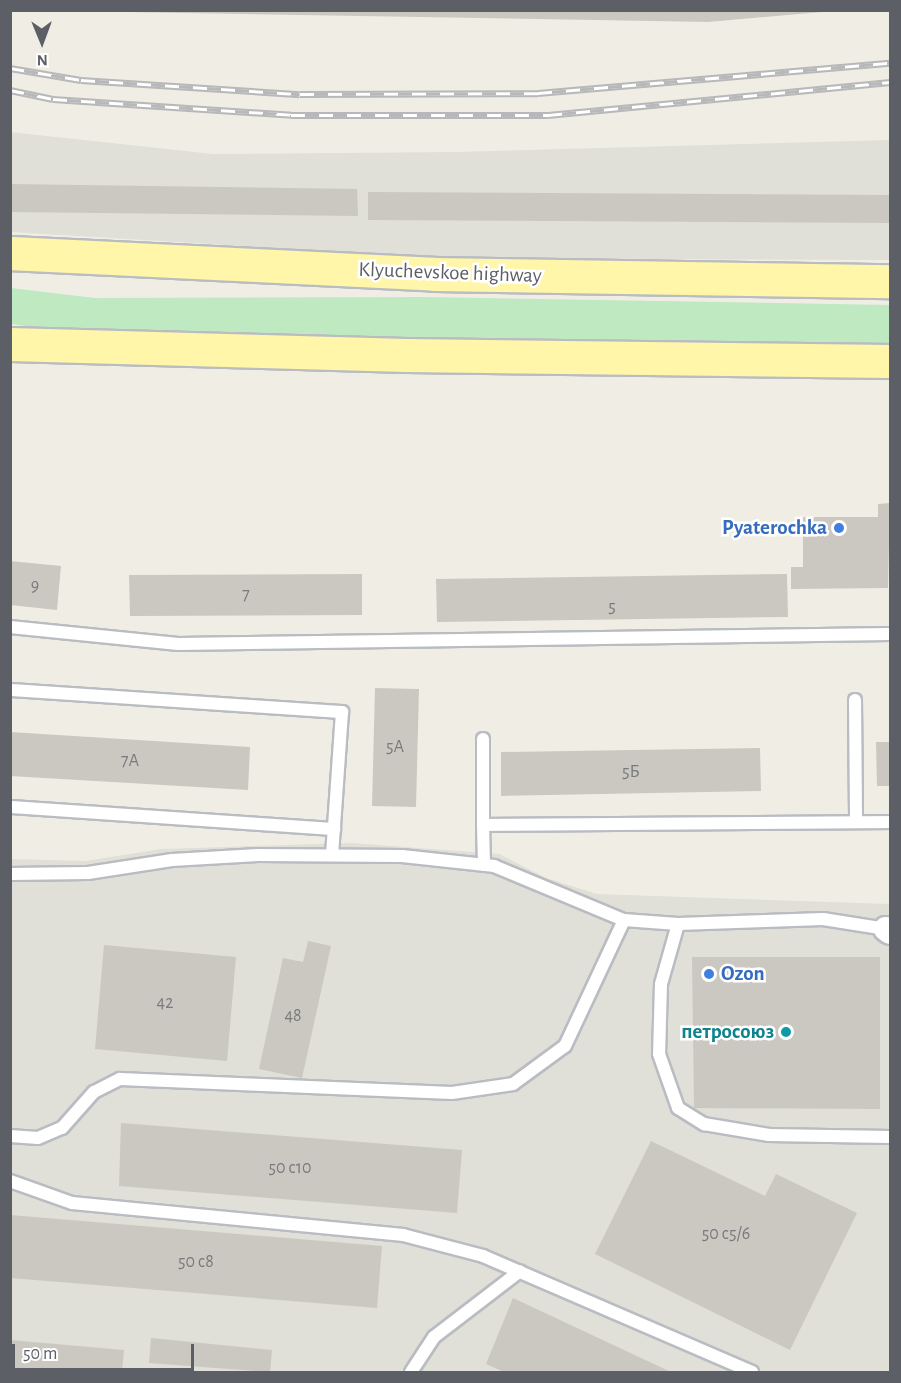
<!DOCTYPE html>
<html>
<head>
<meta charset="utf-8">
<style>
	body { margin:0 }
	#map { position:relative; width:901px; height:1383px; overflow:hidden; background:#f0eee4; font-family:"Alegreya Sans",sans-serif }
	div>[style] { position:absolute }
	.industrial>* { inset:0; background:#e0dfd8 }
	.green>* { inset:0; background:#bee9c1 }
	.building>* { inset:0; background:#cbc8c1 }
	.roads { filter:drop-shadow(2px 0 #b9bcc1) drop-shadow(-2px 0 #b9bcc1) drop-shadow(0 2px #b9bcc1) drop-shadow(0 -2px #b9bcc1) }
	.service>* { height:12px; margin:-6px; padding:0 6px; transform-origin:6px; border-radius:6px; background:#fff }
	.minor>* { height:24px; margin:-12px; padding:0 12px; transform-origin:12px; border-radius:12px; background:#fff }
	.primary>* { height:33px; margin:-16.5px; padding:0 16.5px; transform-origin:16.5px; border-radius:16.5px; background:#fff6aa }
	.rail>* { height:7px; margin-top:-3.5px; transform-origin:0; background:repeating-linear-gradient(90deg,#fff 0 14px,#b7b8b9 0 28px); box-sizing:border-box; border-block:2px solid #b7b8b9 }
	.dots>* { width:16px; height:16px; translate:-50% -50%; box-sizing:border-box; border:3px solid #fff; border-radius:50% }
	span { translate:-50% -50%; white-space:nowrap; text-align:center; line-height:1.15; -webkit-text-stroke:5px #fff; paint-order:stroke }
	.number-label { font-size:18px; color:#787a7d }
	.number-label span { -webkit-text-stroke-width:0 }
	.street-label { font-size:21px; color:#5c6066 }
	.shop-label { font-size:21px; color:#366cbe; font-weight:700 }
	.right { translate:-100% -50%; text-align:right }
	.left { translate:0 -50%; text-align:left }
	.culture-label { font-size:21px; color:#0d838f; font-weight:700 }
	.frame { position:absolute; inset:0; border:12px solid #5c6066; pointer-events:none }
	.north { position:absolute; left:12px; top:12px; width:60px; height:60px; -webkit-text-stroke:4px #fff; paint-order:stroke; rotate:179deg; font-size:16px; font-weight:700; line-height:24px; text-align:center; color:#5c6066 }
	.north::after { content:''; display:block; margin:auto; width:21px; height:27px; background:#5c6066; clip-path:polygon(50% 0,100% 100%,50% 72%,0 100%) }
	.scale { position:absolute; left:12px; top:1344px; width:182px; height:27px; box-sizing:border-box; border:3px solid #5c6066; border-top:0; padding-left:8px; font-size:18px; line-height:21px; white-space:nowrap; color:#5c6066; -webkit-text-stroke:4px #fff; paint-order:stroke }
</style>
</head>
<body>
<div id="map">
	<div class="industrial">
		<div style="clip-path:polygon(10px 132px,213px 154px,456px 152px,890px 140px,890px 260px,442px 258px,11px 232px)"></div>
		<div style="clip-path:polygon(352px 843px,499px 854px,546px 878px,597px 894px,890px 904px,890px 1372px,11px 1372px,11px 859px,86px 861px,161px 849px)"></div>
	</div>
	<div class="green">
		<div style="clip-path:polygon(11px 288px,95px 298px,426px 297px,890px 305px,890px 344px,404px 341px,33px 327px,11px 324px)"></div>
	</div>
	<div class="building">
		<div style="clip-path:polygon(10px 10px,822px 10px,822px 12px,708px 22px)"></div>
		<div style="clip-path:polygon(10px 184px,357px 189px,358px 216px,10px 212px)"></div>
		<div style="clip-path:polygon(368px 192px,890px 195px,890px 223px,368px 220px)"></div>
		<div style="clip-path:polygon(890px 503px,888px 588px,791px 589px,791px 567px,803px 567px,803px 517px,878px 517px,878px 504px)"></div>
		<div style="clip-path:polygon(10px 561px,61px 566px,57px 610px,10px 605px)"></div>
		<div style="clip-path:polygon(362px 574px,362px 615px,130px 616px,129px 575px)"></div>
		<div style="clip-path:polygon(787px 574px,788px 617px,437px 622px,436px 579px)"></div>
		<div style="clip-path:polygon(375px 688px,419px 689px,416px 807px,372px 806px)"></div>
		<div style="clip-path:polygon(10px 732px,250px 747px,248px 790px,10px 776px)"></div>
		<div style="clip-path:polygon(876px 742px,890px 742px,890px 786px,877px 786px)"></div>
		<div style="clip-path:polygon(760px 748px,761px 791px,501px 796px,501px 752px)"></div>
		<div style="clip-path:polygon(308px 941px,331px 946px,302px 1078px,259px 1069px,283px 958px,303px 962px)"></div>
		<div style="clip-path:polygon(104px 945px,236px 957px,227px 1061px,95px 1049px)"></div>
		<div style="clip-path:polygon(692px 957px,880px 957px,880px 1109px,694px 1108px)"></div>
		<div style="clip-path:polygon(121px 1123px,462px 1150px,457px 1213px,119px 1186px)"></div>
		<div style="clip-path:polygon(651px 1141px,765px 1196px,776px 1174px,857px 1213px,790px 1350px,595px 1254px)"></div>
		<div style="clip-path:polygon(10px 1215px,382px 1246px,377px 1308px,10px 1278px)"></div>
		<div style="clip-path:polygon(513px 1298px,671px 1372px,504px 1372px,486px 1364px)"></div>
		<div style="clip-path:polygon(151px 1338px,272px 1350px,270px 1372px,149px 1363px)"></div>
		<div style="clip-path:polygon(10px 1340px,124px 1350px,122px 1372px,10px 1372px)"></div>
	</div>
	<div class="roads">
		<div class="service">
			<div style="left:10px;top:627px;width:169px;rotate:5.8deg"></div>
			<div style="left:178px;top:644px;width:712px;rotate:-0.8deg"></div>
			<div style="left:10px;top:690px;width:333px;rotate:3.8deg"></div>
			<div style="left:342px;top:712px;width:143px;rotate:94deg"></div>
			<div style="left:855px;top:700px;width:122px;rotate:89.5deg"></div>
			<div style="left:483px;top:739px;width:86px;rotate:90deg"></div>
			<div style="left:10px;top:807px;width:325px;rotate:3.9deg"></div>
			<div style="left:484px;top:865px;width:40px;rotate:-91.4deg"></div>
			<div style="left:483px;top:825px;width:407px;rotate:-0.4deg"></div>
			<div style="left:10px;top:874px;width:78px;rotate:-0.7deg"></div>
			<div style="left:88px;top:873px;width:85px;rotate:-8.8deg"></div>
			<div style="left:172px;top:860px;width:86px;rotate:-3.3deg"></div>
			<div style="left:258px;top:855px;width:144px;rotate:0.4deg"></div>
			<div style="left:402px;top:856px;width:93px;rotate:6.2deg"></div>
			<div style="left:494px;top:866px;width:141px;rotate:22.6deg"></div>
			<div style="left:624px;top:920px;width:54px;rotate:4.2deg"></div>
			<div style="left:678px;top:924px;width:145px;rotate:-2deg"></div>
			<div style="left:823px;top:919px;width:64px;rotate:9deg"></div>
			<div style="left:678px;top:924px;width:62px;rotate:105.8deg"></div>
			<div style="left:661px;top:984px;width:70px;rotate:91.6deg"></div>
			<div style="left:659px;top:1054px;width:57px;rotate:70.6deg"></div>
			<div style="left:678px;top:1108px;width:31px;rotate:32deg"></div>
			<div style="left:704px;top:1124px;width:66px;rotate:9.6deg"></div>
			<div style="left:769px;top:1135px;width:121px;rotate:0.9deg"></div>
			<div style="left:10px;top:1136px;width:28px;rotate:4deg"></div>
			<div style="left:38px;top:1138px;width:26px;rotate:-23deg"></div>
			<div style="left:62px;top:1128px;width:48px;rotate:-48.4deg"></div>
			<div style="left:94px;top:1092px;width:29px;rotate:-27deg"></div>
			<div style="left:120px;top:1079px;width:332px;rotate:2.4deg"></div>
			<div style="left:452px;top:1093px;width:62px;rotate:-8.4deg"></div>
			<div style="left:513px;top:1084px;width:64px;rotate:-36.2deg"></div>
			<div style="left:565px;top:1046px;width:139px;rotate:-64.9deg"></div>
			<div style="left:10px;top:1181px;width:66px;rotate:19.5deg"></div>
			<div style="left:72px;top:1203px;width:333px;rotate:5.5deg"></div>
			<div style="left:403px;top:1235px;width:83px;rotate:14.7deg"></div>
			<div style="left:483px;top:1256px;width:293px;rotate:23.3deg"></div>
			<div style="left:411px;top:1372px;width:42px;rotate:-56.7deg"></div>
			<div style="left:434px;top:1337px;width:108px;rotate:-37.5deg"></div>
		</div>
		<div class="minor">
			<div style="left:886px;top:929px;width:5px;rotate:37deg"></div>
		</div>
		<div class="primary">
			<div style="left:10px;top:253px;width:426px;rotate:2.8deg"></div>
			<div style="left:435px;top:274px;width:455px;rotate:0.9deg"></div>
			<div style="left:10px;top:344px;width:396px;rotate:1.6deg"></div>
			<div style="left:406px;top:355px;width:484px;rotate:0.7deg"></div>
		</div>
	</div>
	<div class="rail">
		<div style="left:10px;top:68px;width:72px;rotate:9.6deg"></div>
		<div style="left:81px;top:80px;width:219px;rotate:3.7deg"></div>
		<div style="left:300px;top:94px;width:238px;rotate:-0.2deg"></div>
		<div style="left:538px;top:93px;width:353px;rotate:-4.9deg"></div>
		<div style="left:10px;top:90px;width:44px;rotate:11.8deg"></div>
		<div style="left:53px;top:99px;width:239px;rotate:3.8deg"></div>
		<div style="left:291px;top:115px;width:257px"></div>
		<div style="left:548px;top:115px;width:344px;rotate:-5.5deg"></div>
	</div>
	<div class="dots">
		<div style="left:839px;top:528px;background:#3f7fe0"></div>
		<div style="left:709px;top:974px;background:#3f7fe0"></div>
		<div style="left:786px;top:1032px;background:#0f9aa8"></div>
	</div>
	<div class="number-label">
		<span style="left:35px;top:586px">9</span>
		<span style="left:246px;top:595px">7</span>
		<span style="left:612px;top:607px">5</span>
		<span style="left:395px;top:747px">5А</span>
		<span style="left:130px;top:761px">7А</span>
		<span style="left:631px;top:772px">5Б</span>
		<span style="left:165px;top:1003px">42</span>
		<span style="left:293px;top:1016px">48</span>
		<span style="left:290px;top:1168px">50 с10</span>
		<span style="left:726px;top:1234px">50 с5/6</span>
		<span style="left:196px;top:1262px">50 с8</span>
	</div>
	<div class="street-label">
		<span style="left:450px;top:273px;rotate:2deg">Klyuchevskoe highway</span>
	</div>
	<div class="shop-label">
		<span class="right" style="left:827px;top:528px">Pyaterochka</span>
		<span class="left" style="left:721px;top:974px">Ozon</span>
	</div>
	<div class="culture-label">
		<span class="right" style="left:774px;top:1032px">петросоюз</span>
	</div>
	<div class="frame"></div>
	<div class="north">N</div>
	<div class="scale">50 m</div>
</div>
</body>
</html>
